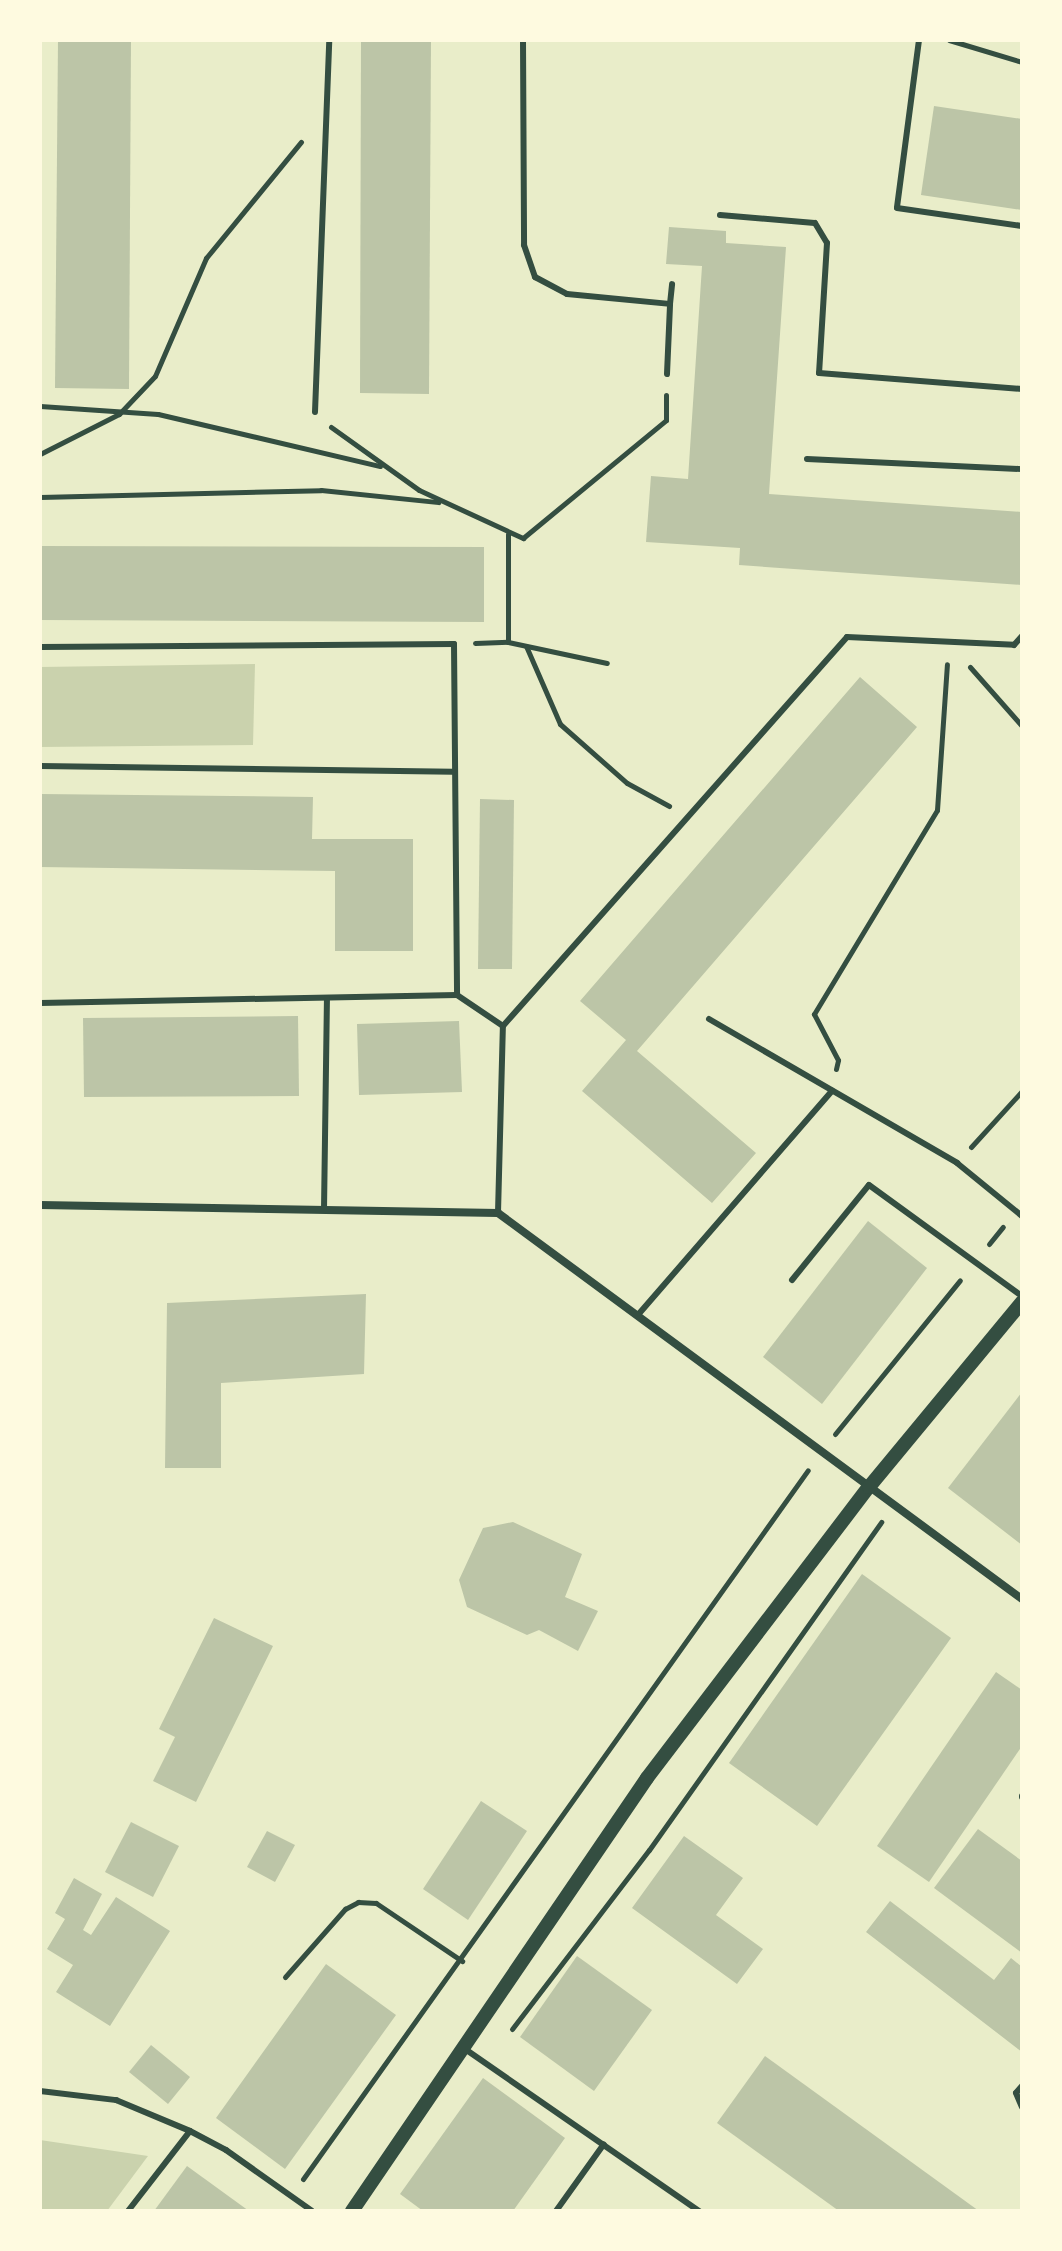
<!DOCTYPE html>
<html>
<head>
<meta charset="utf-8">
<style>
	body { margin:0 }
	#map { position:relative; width:1062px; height:2251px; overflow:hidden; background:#e9edc9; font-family:Ubuntu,sans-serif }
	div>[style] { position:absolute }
	.green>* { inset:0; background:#cad2ad }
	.building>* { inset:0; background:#bcc5a7 }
	.path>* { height:5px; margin:-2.5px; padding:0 2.5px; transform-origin:2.5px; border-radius:2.5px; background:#344e41 }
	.service>* { height:6px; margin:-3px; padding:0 3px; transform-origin:3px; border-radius:3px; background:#344e41 }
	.minor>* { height:8px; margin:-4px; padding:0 4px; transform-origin:4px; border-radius:4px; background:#344e41 }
	.tertiary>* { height:14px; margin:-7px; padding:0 7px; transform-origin:7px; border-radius:7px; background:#344e41 }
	span { translate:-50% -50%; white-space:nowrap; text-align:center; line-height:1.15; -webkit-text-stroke:7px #fefae0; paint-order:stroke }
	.frame { position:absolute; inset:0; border:42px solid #fefae0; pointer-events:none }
</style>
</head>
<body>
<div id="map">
	<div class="green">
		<div style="clip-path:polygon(255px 664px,253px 745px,40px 747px,40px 667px)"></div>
		<div style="clip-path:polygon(40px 2140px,148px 2156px,107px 2211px,40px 2211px)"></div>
	</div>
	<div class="building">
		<div style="clip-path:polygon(58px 40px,131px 40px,129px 389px,55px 388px)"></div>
		<div style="clip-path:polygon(361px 40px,431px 40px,429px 394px,360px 393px)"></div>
		<div style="clip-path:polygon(934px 106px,1022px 119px,1022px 210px,921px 195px)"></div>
		<div style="clip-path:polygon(669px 227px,726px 231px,726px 243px,786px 247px,769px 494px,1022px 512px,1022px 585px,739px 565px,740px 548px,646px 542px,651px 476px,688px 479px,702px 266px,666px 264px)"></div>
		<div style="clip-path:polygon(40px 546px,484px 547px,484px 622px,40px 620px)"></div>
		<div style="clip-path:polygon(860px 677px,917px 727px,637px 1051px,756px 1153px,712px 1203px,582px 1091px,626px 1040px,580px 1001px)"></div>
		<div style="clip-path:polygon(40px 794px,313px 797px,312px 839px,413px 839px,413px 951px,335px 951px,335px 871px,40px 867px)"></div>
		<div style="clip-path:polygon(480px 799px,514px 800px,512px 969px,478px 969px)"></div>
		<div style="clip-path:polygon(298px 1016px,299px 1096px,84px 1097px,83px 1018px)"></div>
		<div style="clip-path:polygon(459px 1021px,462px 1092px,359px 1095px,357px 1024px)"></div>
		<div style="clip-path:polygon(868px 1221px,927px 1268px,822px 1404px,763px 1357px)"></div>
		<div style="clip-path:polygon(366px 1294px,364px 1374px,221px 1383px,221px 1468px,165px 1468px,167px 1303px)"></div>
		<div style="clip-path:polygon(1022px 1392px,1022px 1545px,948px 1488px)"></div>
		<div style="clip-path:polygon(513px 1522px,582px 1554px,565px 1597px,598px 1611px,578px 1651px,539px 1630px,527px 1635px,467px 1607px,459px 1580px,483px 1528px)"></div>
		<div style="clip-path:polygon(862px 1574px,951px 1638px,817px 1826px,729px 1763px)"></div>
		<div style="clip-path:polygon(214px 1618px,273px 1646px,196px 1802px,153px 1781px,175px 1737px,159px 1729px)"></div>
		<div style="clip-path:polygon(996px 1672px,1022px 1690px,1022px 1746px,929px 1882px,877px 1846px)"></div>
		<div style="clip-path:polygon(481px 1801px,527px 1831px,468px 1920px,423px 1889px)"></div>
		<div style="clip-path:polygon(131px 1822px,179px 1846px,153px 1897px,105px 1872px)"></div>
		<div style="clip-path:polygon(978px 1829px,1022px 1861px,1022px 1953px,934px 1888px)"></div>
		<div style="clip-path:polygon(267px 1831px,295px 1845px,275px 1882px,247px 1867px)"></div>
		<div style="clip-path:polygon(684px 1836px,743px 1878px,716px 1915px,763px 1949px,737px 1984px,632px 1908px)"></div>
		<div style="clip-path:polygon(74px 1878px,102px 1894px,83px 1930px,91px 1935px,116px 1897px,170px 1931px,110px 2026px,56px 1992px,73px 1965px,47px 1949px,65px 1919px,55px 1913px)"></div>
		<div style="clip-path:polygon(890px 1901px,994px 1980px,1011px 1958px,1022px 1967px,1022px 2052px,866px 1932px)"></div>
		<div style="clip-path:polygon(577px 1956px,652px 2010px,594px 2091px,520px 2037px)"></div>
		<div style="clip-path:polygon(326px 1964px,396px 2015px,285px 2169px,216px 2118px)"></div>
		<div style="clip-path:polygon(151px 2045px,190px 2077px,168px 2104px,129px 2072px)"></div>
		<div style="clip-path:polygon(765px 2056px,979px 2211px,839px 2211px,717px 2123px)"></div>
		<div style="clip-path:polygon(483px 2078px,565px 2138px,513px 2211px,423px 2211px,400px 2194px)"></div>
		<div style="clip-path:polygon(187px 2166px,249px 2211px,154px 2211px)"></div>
	</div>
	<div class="path">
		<div style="left:949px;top:40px;width:76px;rotate:16.8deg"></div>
		<div style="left:40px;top:406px;width:118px;rotate:3.9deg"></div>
		<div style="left:158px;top:414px;width:228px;rotate:13.2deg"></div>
		<div style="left:331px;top:427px;width:108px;rotate:35.6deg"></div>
		<div style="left:419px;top:490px;width:115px;rotate:24.8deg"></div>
		<div style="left:523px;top:538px;width:185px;rotate:-39.5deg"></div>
		<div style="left:666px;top:420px;width:25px;rotate:-90deg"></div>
		<div style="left:40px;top:454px;width:89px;rotate:-26.9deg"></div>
		<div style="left:119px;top:414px;width:52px;rotate:-46.5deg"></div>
		<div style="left:155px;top:376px;width:129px;rotate:-66.6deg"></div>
		<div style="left:206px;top:258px;width:150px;rotate:-50.7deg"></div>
		<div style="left:40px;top:497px;width:281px;rotate:-1.4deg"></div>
		<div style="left:321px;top:490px;width:118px;rotate:5.9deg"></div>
		<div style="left:508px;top:642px;width:101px;rotate:12deg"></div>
		<div style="left:475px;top:643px;width:33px;rotate:-2deg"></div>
		<div style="left:508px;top:642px;width:108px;rotate:-90deg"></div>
		<div style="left:526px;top:646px;width:85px;rotate:66.4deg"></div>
		<div style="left:560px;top:724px;width:89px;rotate:41.4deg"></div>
		<div style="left:627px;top:783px;width:48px;rotate:28.7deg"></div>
		<div style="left:970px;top:667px;width:79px;rotate:48.6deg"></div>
		<div style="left:836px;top:1069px;width:9px;rotate:-77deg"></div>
		<div style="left:838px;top:1060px;width:52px;rotate:-117.6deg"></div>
		<div style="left:814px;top:1014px;width:238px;rotate:-58.9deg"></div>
		<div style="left:937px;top:810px;width:146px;rotate:-86.1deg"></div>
		<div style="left:971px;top:1147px;width:76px;rotate:-47.7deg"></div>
		<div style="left:989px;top:1244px;width:22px;rotate:-51deg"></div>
		<div style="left:835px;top:1434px;width:198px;rotate:-50.9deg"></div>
		<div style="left:285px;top:1977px;width:91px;rotate:-48.6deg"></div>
		<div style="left:345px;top:1909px;width:15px;rotate:-28deg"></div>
		<div style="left:358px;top:1902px;width:18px;rotate:3deg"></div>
		<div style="left:376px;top:1903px;width:104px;rotate:34deg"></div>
		<div style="left:512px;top:2029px;width:225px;rotate:-52.6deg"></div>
		<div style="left:649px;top:1850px;width:402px;rotate:-54.7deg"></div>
		<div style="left:303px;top:2179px;width:870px;rotate:-54.54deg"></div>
	</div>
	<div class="service">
		<div style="left:523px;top:40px;width:205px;rotate:89.7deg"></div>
		<div style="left:524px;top:245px;width:34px;rotate:71deg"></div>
		<div style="left:535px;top:277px;width:36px;rotate:28deg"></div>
		<div style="left:567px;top:294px;width:103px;rotate:5.5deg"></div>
		<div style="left:670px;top:304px;width:20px;rotate:-84deg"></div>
		<div style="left:919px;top:40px;width:169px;rotate:97.5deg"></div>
		<div style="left:897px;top:208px;width:126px;rotate:8.2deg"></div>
		<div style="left:720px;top:215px;width:95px;rotate:4.8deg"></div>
		<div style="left:815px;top:223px;width:23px;rotate:59deg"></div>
		<div style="left:827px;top:243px;width:130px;rotate:93.5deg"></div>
		<div style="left:819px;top:373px;width:204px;rotate:4.5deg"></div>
		<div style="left:667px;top:374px;width:70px;rotate:-87.5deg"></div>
		<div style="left:315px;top:412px;width:372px;rotate:-87.8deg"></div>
		<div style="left:807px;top:459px;width:215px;rotate:2.7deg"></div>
		<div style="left:40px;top:647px;width:414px;rotate:-0.4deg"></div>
		<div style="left:454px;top:644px;width:351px;rotate:89.5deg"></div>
		<div style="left:40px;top:766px;width:413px;rotate:0.8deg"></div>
		<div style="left:40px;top:1003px;width:417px;rotate:-1.1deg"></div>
		<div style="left:457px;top:995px;width:55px;rotate:34deg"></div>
		<div style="left:709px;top:1019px;width:287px;rotate:30.1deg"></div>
		<div style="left:957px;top:1163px;width:84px;rotate:39.2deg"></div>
		<div style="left:324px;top:1210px;width:212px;rotate:-89.2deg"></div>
		<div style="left:498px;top:1213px;width:187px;rotate:-88.5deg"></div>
		<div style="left:503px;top:1026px;width:519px;rotate:-48.51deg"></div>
		<div style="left:847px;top:637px;width:167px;rotate:2.7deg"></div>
		<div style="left:1014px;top:645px;width:12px;rotate:-48deg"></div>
		<div style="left:792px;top:1280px;width:122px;rotate:-51deg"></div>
		<div style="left:869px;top:1185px;width:189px;rotate:36deg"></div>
		<div style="left:637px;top:1316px;width:298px;rotate:-49.1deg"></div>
		<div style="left:1022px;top:1796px;width:1px;rotate:90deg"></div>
		<div style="left:465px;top:2049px;width:285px;rotate:34.7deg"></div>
		<div style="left:1022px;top:2086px;width:9px;rotate:131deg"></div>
		<div style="left:1016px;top:2093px;width:15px;rotate:67deg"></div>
		<div style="left:40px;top:2091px;width:77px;rotate:6.8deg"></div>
		<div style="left:116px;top:2100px;width:80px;rotate:22.7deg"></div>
		<div style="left:190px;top:2131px;width:41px;rotate:27.8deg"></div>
		<div style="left:226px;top:2150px;width:105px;rotate:35.3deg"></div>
		<div style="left:128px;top:2211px;width:101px;rotate:-52.2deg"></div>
		<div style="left:556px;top:2211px;width:82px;rotate:-54.4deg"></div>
	</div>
	<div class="minor">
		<div style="left:40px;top:1205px;width:458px;rotate:1deg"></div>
		<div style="left:498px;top:1213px;width:651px;rotate:36.38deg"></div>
	</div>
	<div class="tertiary">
		<div style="left:352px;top:2211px;width:524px;rotate:-55.73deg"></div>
		<div style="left:647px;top:1778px;width:366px;rotate:-52.7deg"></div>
		<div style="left:869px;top:1487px;width:240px;rotate:-50.4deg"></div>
	</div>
	<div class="frame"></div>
</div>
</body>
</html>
